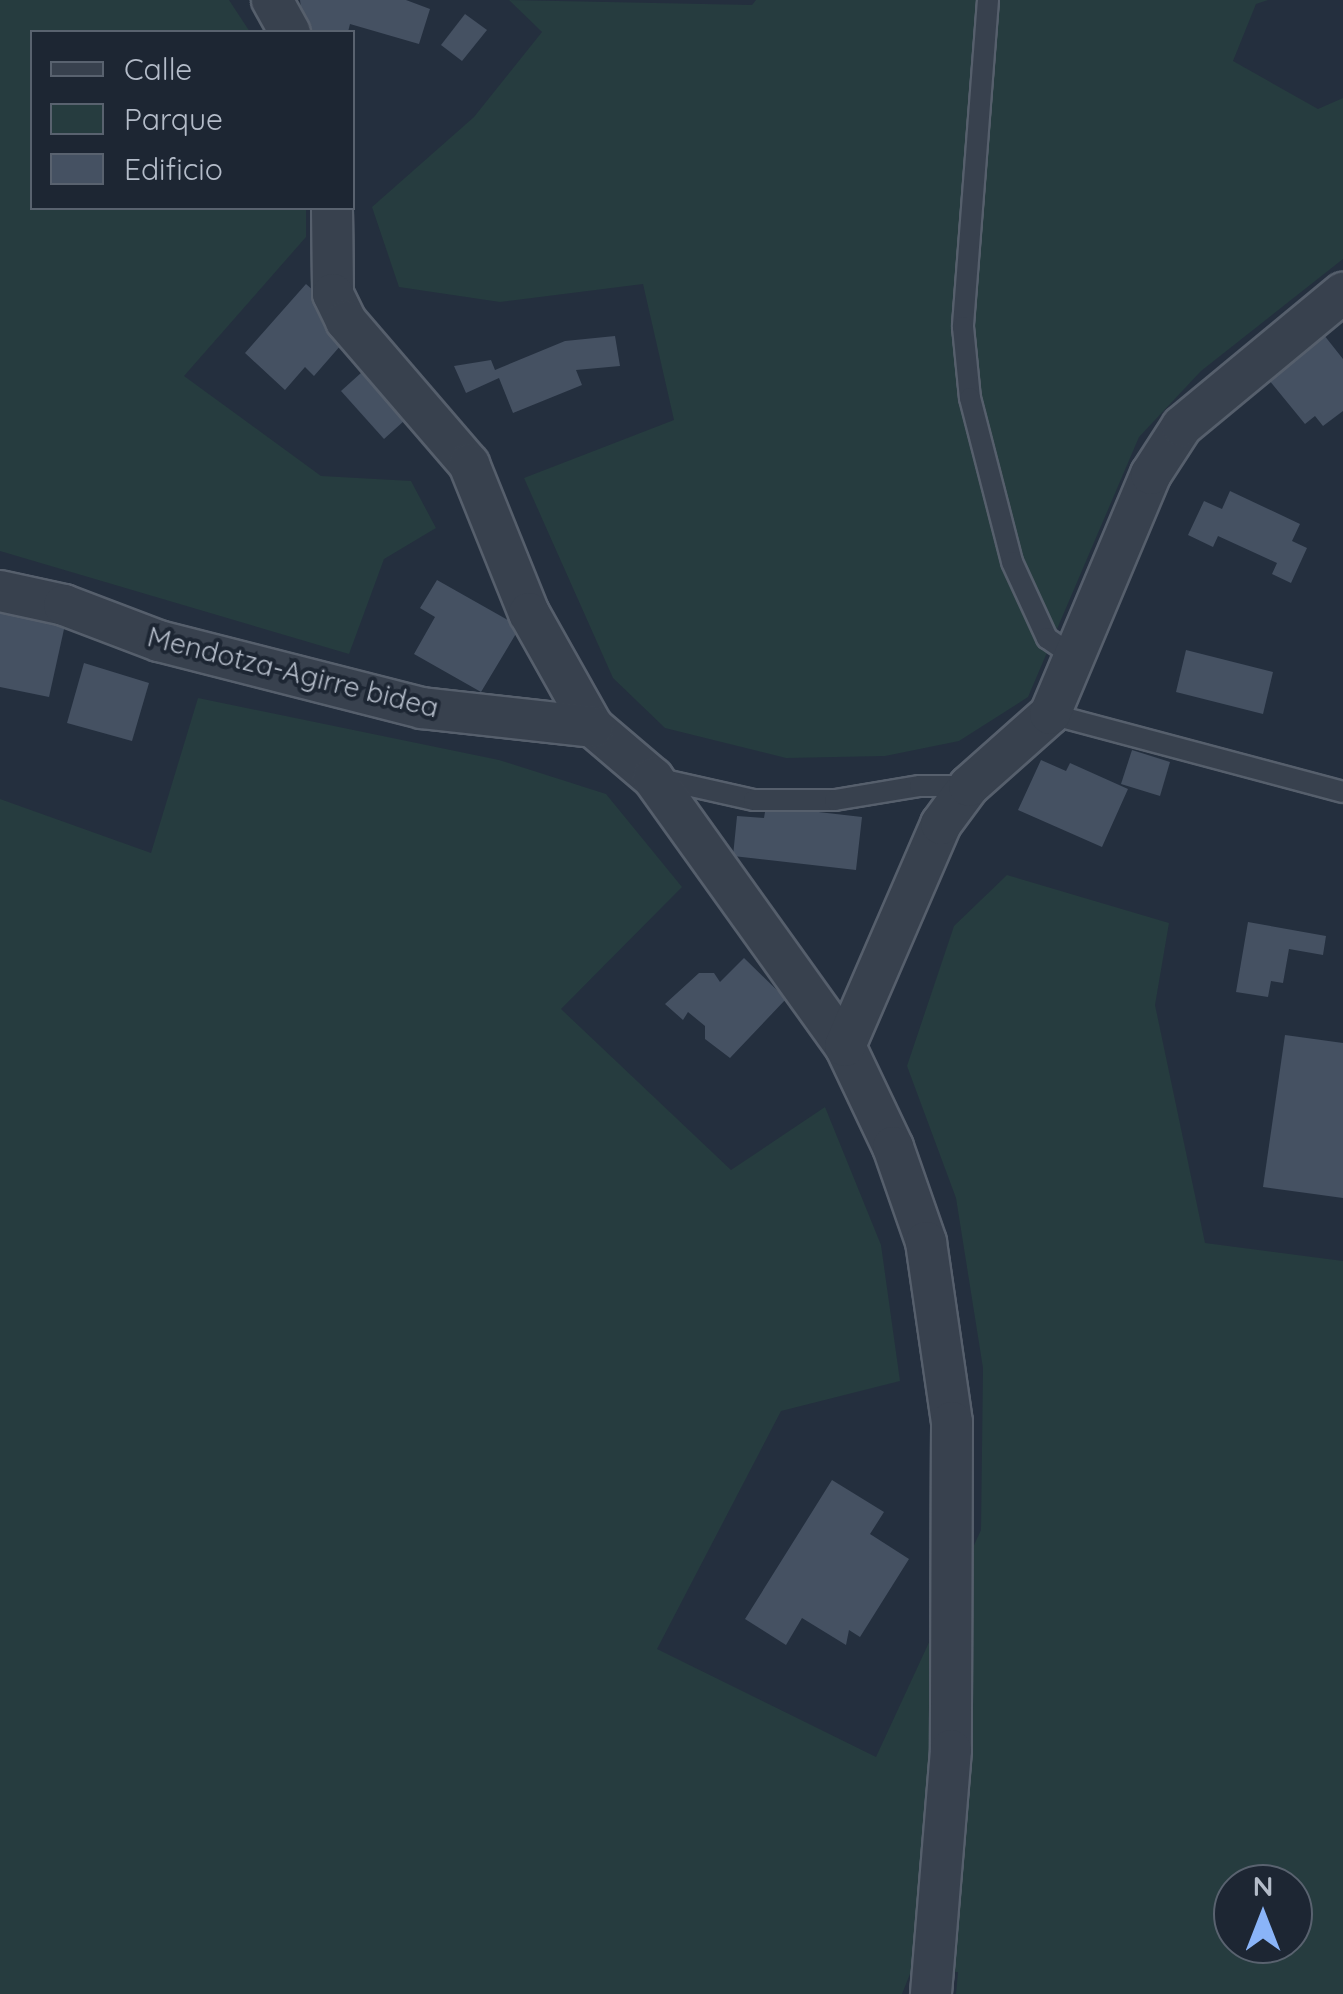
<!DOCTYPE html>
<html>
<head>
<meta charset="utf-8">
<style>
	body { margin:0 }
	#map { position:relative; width:1343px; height:1994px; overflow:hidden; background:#242f3e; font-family:Quicksand,sans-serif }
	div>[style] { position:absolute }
	.green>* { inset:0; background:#263c3f }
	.building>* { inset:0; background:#455162 }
	.roads { filter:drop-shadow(2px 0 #565f6c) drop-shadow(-2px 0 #565f6c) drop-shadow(0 2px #565f6c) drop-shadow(0 -2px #565f6c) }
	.service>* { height:20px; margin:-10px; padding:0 10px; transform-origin:10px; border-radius:10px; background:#38414e }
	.minor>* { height:40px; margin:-20px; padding:0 20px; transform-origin:20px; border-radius:20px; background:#38414e }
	span { translate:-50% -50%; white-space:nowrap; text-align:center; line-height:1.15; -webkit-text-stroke:8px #1d2633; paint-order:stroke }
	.street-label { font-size:28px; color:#b4bcc9 }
	.legend { position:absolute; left:30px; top:30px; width:325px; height:180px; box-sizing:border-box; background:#1d2633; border:2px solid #59626f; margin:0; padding:12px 18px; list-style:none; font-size:30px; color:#b4bcc9 }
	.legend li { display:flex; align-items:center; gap:20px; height:50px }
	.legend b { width:50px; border:2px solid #59626f }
	.north { position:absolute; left:1213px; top:1864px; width:100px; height:100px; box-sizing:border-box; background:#1d2633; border:2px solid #59626f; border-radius:50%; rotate:0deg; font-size:28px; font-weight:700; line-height:40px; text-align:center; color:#b4bcc9 }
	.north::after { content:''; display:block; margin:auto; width:35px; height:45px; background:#8ab4f8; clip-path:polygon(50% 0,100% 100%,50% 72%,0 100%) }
</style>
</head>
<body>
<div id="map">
	<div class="green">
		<div style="clip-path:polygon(0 0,229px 0,250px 32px,32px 32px,32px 208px,306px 208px,306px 237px,184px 376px,321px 476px,411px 481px,436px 528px,384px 559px,349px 654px,0 551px)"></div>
		<div style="clip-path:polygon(509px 0,752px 5px,756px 0,1268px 0,1256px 4px,1233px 61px,1318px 109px,1343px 98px,1343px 259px,1201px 371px,1139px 437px,1028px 697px,959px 741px,885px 756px,786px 758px,665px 728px,613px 678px,524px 478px,674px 420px,643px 284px,500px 302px,399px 287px,372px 207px,474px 117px,542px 32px)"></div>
		<div style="clip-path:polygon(evenodd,198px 698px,499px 760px,606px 794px,682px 887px,561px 1009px,731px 1170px,825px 1107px,881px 1245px,900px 1381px,781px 1411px,657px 1649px,876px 1757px,981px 1530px,983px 1368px,956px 1198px,907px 1066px,954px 926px,1007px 875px,1169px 923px,1155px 1005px,1205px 1243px,1343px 1261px,1343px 1994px,956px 1994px,958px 1972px,910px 1974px,902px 1994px,0 1994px,0 799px,151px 853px,198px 698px,1233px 1884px,1293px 1884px,1293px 1944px,1233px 1944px,1233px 1884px)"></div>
	</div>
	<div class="building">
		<div style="clip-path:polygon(300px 0,406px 0,430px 9px,419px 44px,350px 24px,348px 32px,304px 32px)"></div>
		<div style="clip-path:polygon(465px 14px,487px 30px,462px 61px,441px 45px)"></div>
		<div style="clip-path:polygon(306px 284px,330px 305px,348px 337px,314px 376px,305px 367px,285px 390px,245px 353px)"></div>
		<div style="clip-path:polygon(1320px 330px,1343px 359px,1343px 411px,1323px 426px,1315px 416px,1305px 424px,1265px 375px)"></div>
		<div style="clip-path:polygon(615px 336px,620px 366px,576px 370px,582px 385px,513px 413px,499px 378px,466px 393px,454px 366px,491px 360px,495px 370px,565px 341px)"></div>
		<div style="clip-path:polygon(372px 363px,415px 411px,384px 439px,341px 391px)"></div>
		<div style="clip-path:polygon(1230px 491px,1300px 524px,1292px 541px,1307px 548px,1291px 583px,1272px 574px,1277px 563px,1218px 536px,1213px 547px,1188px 535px,1204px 501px,1222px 509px)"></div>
		<div style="clip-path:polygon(437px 580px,520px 627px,481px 692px,414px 654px,435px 617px,420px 608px)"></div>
		<div style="clip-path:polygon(0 597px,68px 611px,49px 697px,0 687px)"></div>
		<div style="clip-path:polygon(1186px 650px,1273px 672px,1263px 714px,1176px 692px)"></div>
		<div style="clip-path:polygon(84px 663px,149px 683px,132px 741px,67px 723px)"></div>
		<div style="clip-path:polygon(1132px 750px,1170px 762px,1160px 796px,1121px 784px)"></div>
		<div style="clip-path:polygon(1041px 760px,1066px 771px,1070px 763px,1128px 789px,1102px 847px,1018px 810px)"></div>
		<div style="clip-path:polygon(766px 806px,862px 817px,856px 870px,733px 856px,737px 816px,764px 818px)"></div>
		<div style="clip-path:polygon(1248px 922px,1326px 936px,1323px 955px,1289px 949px,1283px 983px,1271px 981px,1268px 997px,1236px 992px)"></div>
		<div style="clip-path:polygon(744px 958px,786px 999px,730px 1058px,705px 1039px,705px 1026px,688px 1012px,683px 1020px,665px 1004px,699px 973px,714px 973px,720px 982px)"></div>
		<div style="clip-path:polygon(1285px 1035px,1343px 1043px,1343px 1198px,1263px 1187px)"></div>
		<div style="clip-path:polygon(832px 1480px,884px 1512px,870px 1534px,909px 1559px,860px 1637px,849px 1630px,846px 1645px,802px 1618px,786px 1645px,745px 1619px)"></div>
	</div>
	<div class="roads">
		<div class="service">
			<div style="left:988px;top:0;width:328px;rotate:94.4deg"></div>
			<div style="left:963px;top:327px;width:71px;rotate:84.4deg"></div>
			<div style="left:970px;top:398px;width:169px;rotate:75.6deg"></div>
			<div style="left:1012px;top:562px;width:84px;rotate:65.3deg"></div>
			<div style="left:1047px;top:638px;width:32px;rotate:35deg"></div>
			<div style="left:1050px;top:714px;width:303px;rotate:14.9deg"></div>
			<div style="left:660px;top:779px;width:96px;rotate:12.6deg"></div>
			<div style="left:754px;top:800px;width:81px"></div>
			<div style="left:835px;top:800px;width:86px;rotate:-9.4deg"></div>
			<div style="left:920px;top:786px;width:49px"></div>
		</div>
		<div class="minor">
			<div style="left:272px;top:0;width:37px;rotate:61deg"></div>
			<div style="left:332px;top:208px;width:86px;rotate:89.3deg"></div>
			<div style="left:333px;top:294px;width:30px;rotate:64deg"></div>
			<div style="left:346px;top:321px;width:189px;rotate:49.3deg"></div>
			<div style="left:469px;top:464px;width:161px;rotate:68.1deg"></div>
			<div style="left:529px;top:613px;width:131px;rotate:60.7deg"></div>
			<div style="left:593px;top:727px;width:79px;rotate:40.4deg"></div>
			<div style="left:653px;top:778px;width:330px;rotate:54.4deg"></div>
			<div style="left:845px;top:1046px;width:112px;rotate:64.6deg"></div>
			<div style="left:893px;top:1147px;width:101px;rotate:70.8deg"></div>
			<div style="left:926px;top:1242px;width:182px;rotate:81.8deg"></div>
			<div style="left:952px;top:1422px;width:328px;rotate:90.2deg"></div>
			<div style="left:951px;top:1750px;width:245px;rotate:94.7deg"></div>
			<div style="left:0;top:591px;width:66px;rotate:12.3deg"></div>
			<div style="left:64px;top:605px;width:102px;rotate:20.8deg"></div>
			<div style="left:159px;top:641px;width:271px;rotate:14.3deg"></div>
			<div style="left:422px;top:708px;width:172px;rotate:6.3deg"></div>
			<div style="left:845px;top:1046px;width:242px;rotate:-66.6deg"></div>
			<div style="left:941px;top:824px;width:47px;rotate:-53.6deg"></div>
			<div style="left:969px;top:786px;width:108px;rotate:-41.6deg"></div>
			<div style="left:1050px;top:714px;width:260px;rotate:-67.2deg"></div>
			<div style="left:1151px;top:474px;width:57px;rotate:-57.1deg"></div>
			<div style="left:1182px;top:426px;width:209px;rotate:-39.6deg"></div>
		</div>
	</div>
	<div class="street-label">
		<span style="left:293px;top:672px;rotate:14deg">Mendotza-Agirre bidea</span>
	</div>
	<ul class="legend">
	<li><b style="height:12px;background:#38414e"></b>Calle</li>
	<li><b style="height:28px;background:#263c3f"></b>Parque</li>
	<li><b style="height:28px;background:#455162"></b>Edificio</li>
	</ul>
	<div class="north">N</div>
</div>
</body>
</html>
